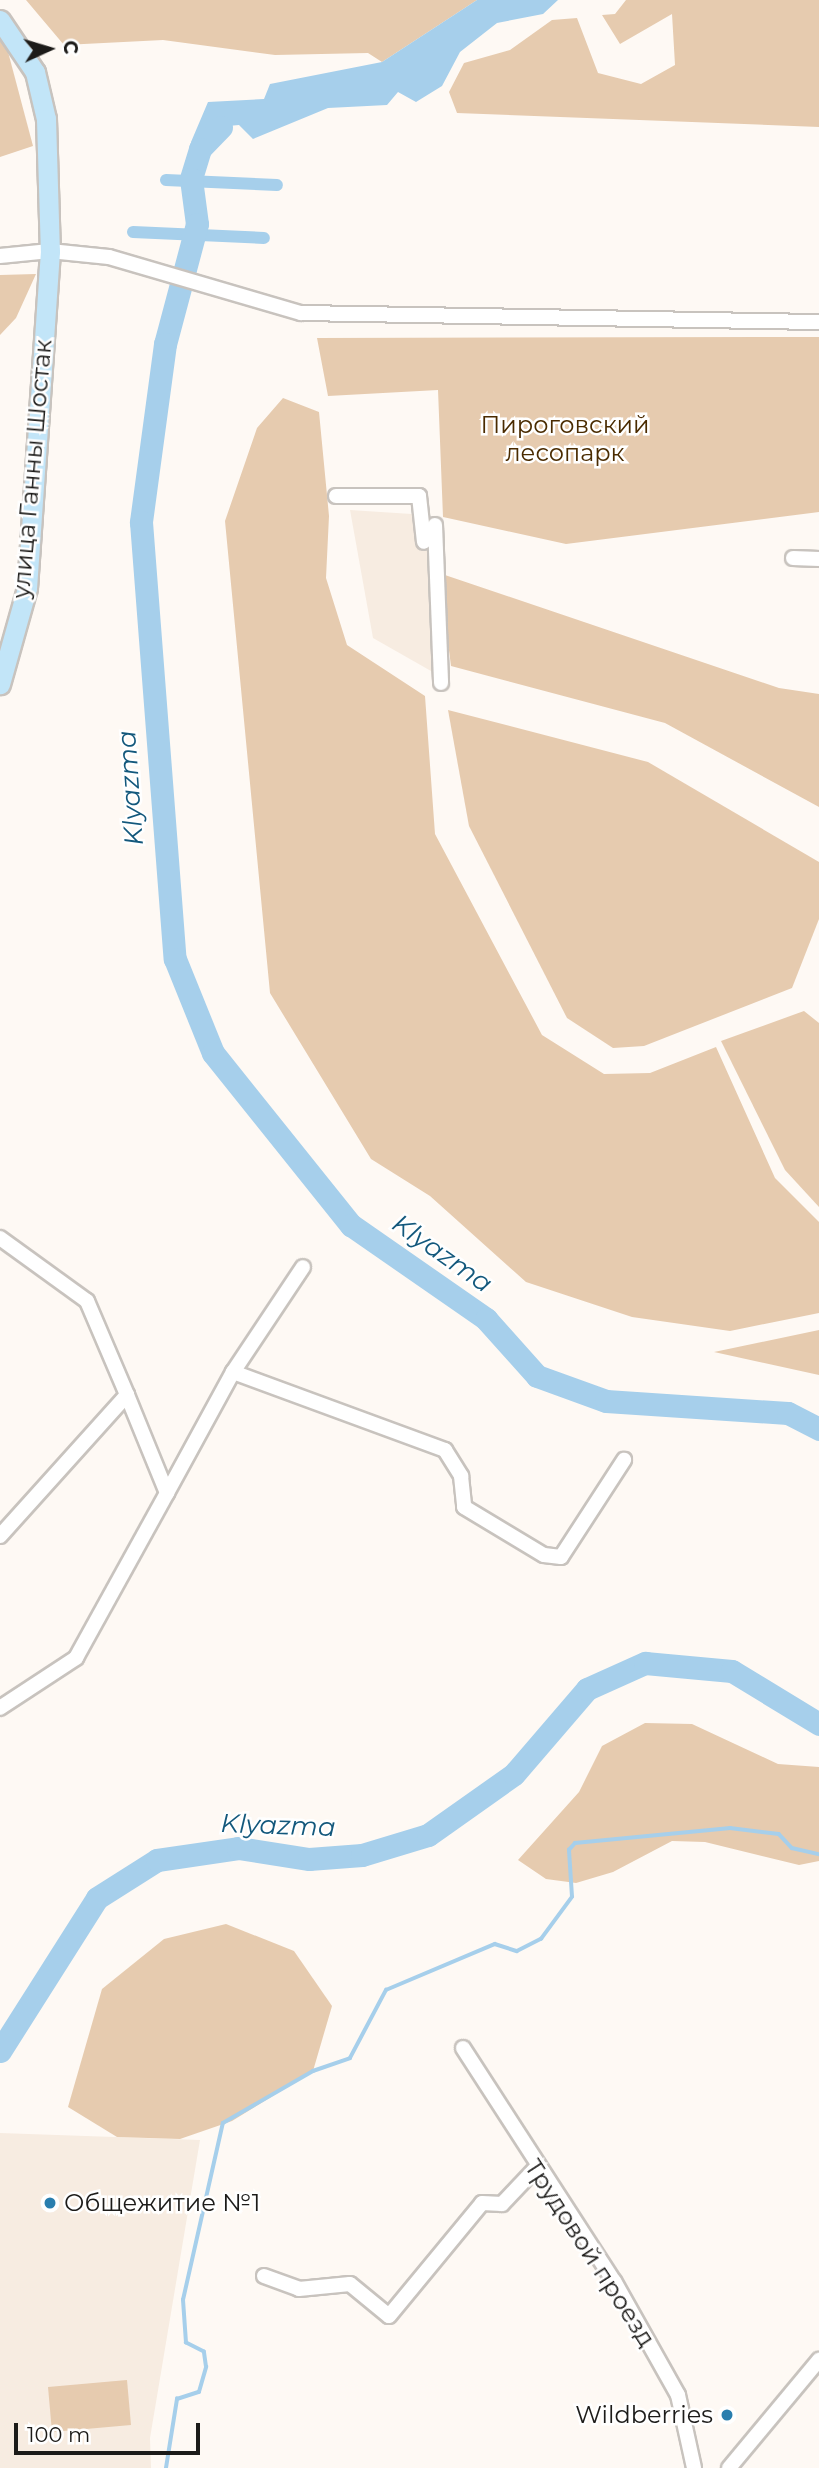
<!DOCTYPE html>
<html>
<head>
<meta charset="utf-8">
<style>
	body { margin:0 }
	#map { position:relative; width:819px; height:2468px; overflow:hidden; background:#fef9f4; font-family:Montserrat,sans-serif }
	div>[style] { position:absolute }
	.built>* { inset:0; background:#f7ece1 }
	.green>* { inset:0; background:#e6cbaf }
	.water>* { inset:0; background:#a6cfeb }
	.stream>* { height:3.5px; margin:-1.75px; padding:0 1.75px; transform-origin:1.75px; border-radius:1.75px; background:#a6cfeb }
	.canal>* { height:12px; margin:-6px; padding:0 6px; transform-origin:6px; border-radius:6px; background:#a6cfeb }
	.river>* { height:23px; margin:-11.5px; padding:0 11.5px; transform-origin:11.5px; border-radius:11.5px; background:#a6cfeb }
	.roads { filter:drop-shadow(2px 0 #c8c3be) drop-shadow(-2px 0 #c8c3be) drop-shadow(0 2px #c8c3be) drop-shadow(0 -2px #c8c3be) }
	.street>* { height:14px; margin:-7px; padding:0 7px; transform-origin:7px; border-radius:7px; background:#fff }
	.secondary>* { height:19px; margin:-9.5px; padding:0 9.5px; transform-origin:9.5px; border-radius:9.5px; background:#c2e5f8 }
	.dots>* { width:19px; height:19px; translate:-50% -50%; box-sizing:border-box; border:4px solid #fff; border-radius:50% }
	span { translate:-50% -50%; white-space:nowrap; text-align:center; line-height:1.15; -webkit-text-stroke:5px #fff; paint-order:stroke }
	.park-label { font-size:24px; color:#4a2b00 }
	.street-label { font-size:24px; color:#1c1b19 }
	.poi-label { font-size:24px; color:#1c1b19 }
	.left { translate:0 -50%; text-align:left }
	.right { translate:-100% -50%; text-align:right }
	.water-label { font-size:26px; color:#13587c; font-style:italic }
	.north { position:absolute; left:14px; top:14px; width:70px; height:70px; -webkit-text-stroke:5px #fff; paint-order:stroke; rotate:86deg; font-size:19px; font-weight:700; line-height:28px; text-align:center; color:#1c1b19 }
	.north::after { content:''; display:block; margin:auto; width:24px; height:32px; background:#1c1b19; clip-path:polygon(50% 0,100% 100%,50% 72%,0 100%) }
	.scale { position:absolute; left:14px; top:2423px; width:186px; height:32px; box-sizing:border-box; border:4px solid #1c1b19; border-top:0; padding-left:9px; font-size:21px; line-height:24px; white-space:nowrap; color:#1c1b19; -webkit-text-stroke:5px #fff; paint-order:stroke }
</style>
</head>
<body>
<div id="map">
	<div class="built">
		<div style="clip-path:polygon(350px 510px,427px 515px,438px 675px,373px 638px)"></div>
		<div style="clip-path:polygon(0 2133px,200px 2140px,150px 2438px,151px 2468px,0 2468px)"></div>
	</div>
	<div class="green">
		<div style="clip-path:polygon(26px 0,477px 0,382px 62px,368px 53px,275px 55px,163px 40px,64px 45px)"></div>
		<div style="clip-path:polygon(626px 0,819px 0,819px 127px,457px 113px,449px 92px,464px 63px,510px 50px,552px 20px,577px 18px,598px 73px,641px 84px,675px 65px,672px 14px,620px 44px,602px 15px,615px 14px)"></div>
		<div style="clip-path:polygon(0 41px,7px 48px,33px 146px,0 157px)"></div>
		<div style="clip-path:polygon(36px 274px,16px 318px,0 335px,0 275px)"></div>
		<div style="clip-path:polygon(819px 337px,819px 512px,566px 544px,443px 517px,438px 390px,328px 396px,317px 338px)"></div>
		<div style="clip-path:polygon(283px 398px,319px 412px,329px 516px,326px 578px,347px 645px,425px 696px,435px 834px,542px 1035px,604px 1074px,650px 1073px,716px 1047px,775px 1178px,819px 1222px,819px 1313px,730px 1331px,632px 1317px,526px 1282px,430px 1196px,371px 1159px,270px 993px,225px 521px,257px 428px)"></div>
		<div style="clip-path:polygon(439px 573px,779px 688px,819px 694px,819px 807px,665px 723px,451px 666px)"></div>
		<div style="clip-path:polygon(448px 710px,648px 762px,819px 862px,819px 919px,792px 988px,644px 1046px,613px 1048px,567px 1018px,469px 826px)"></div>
		<div style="clip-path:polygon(804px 1011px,819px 1023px,819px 1207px,785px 1170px,721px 1041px)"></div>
		<div style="clip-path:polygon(819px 1330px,819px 1375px,714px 1352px)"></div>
		<div style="clip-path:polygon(645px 1723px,692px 1724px,778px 1764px,819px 1767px,819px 1861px,799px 1865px,705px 1842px,672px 1841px,613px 1872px,576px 1883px,546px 1879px,518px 1860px,579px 1792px,602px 1746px)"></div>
		<div style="clip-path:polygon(226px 1924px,294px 1951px,332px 2006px,313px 2071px,232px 2121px,180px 2139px,117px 2137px,68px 2107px,102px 1989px,164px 1939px)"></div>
		<div style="clip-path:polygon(127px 2380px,131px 2425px,52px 2432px,48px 2387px)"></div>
	</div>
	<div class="water">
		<div style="clip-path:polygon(477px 0,558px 0,543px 14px,497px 23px,460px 52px,442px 86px,416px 102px,398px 92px,387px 105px,328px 108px,253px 139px,239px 125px,228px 126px,206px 154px,191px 142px,208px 102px,264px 99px,270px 84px,382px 62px)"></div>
	</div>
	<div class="stream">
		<div style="left:166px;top:2468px;width:70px;rotate:-80.9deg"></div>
		<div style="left:177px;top:2399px;width:23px;rotate:-18deg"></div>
		<div style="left:199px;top:2392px;width:26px;rotate:-74deg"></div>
		<div style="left:206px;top:2367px;width:15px;rotate:-98deg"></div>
		<div style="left:204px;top:2352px;width:20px;rotate:-153deg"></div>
		<div style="left:186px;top:2343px;width:43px;rotate:-94deg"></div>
		<div style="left:183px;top:2300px;width:181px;rotate:-77.3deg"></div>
		<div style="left:223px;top:2123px;width:104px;rotate:-30deg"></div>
		<div style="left:313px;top:2071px;width:39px;rotate:-19deg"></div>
		<div style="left:350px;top:2058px;width:77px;rotate:-62.1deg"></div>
		<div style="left:386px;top:1990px;width:118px;rotate:-22.9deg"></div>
		<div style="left:495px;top:1944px;width:23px;rotate:18deg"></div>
		<div style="left:517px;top:1951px;width:27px;rotate:-27deg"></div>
		<div style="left:541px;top:1939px;width:52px;rotate:-53.6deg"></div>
		<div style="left:572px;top:1897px;width:47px;rotate:-93.7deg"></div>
		<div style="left:569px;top:1850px;width:9px;rotate:-49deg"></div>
		<div style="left:575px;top:1843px;width:156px;rotate:-5.5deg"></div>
		<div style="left:730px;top:1828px;width:49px;rotate:7deg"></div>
		<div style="left:779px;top:1834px;width:19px;rotate:47deg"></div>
		<div style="left:792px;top:1848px;width:28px;rotate:13deg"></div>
	</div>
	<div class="canal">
		<div style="left:166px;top:180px;width:111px;rotate:2.6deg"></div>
		<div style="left:133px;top:232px;width:131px;rotate:2.6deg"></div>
	</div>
	<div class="river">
		<div style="left:221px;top:127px;width:30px;rotate:134deg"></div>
		<div style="left:200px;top:149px;width:31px;rotate:107deg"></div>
		<div style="left:191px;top:179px;width:45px;rotate:82.4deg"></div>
		<div style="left:197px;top:224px;width:124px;rotate:104.9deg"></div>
		<div style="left:165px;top:344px;width:180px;rotate:97.7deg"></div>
		<div style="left:141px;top:522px;width:438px;rotate:85.6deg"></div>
		<div style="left:175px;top:959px;width:101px;rotate:68deg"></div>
		<div style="left:213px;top:1053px;width:221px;rotate:51.3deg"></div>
		<div style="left:351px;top:1225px;width:165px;rotate:34.8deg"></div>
		<div style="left:486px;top:1319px;width:76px;rotate:48.2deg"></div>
		<div style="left:537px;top:1376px;width:73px;rotate:19.9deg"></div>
		<div style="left:606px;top:1401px;width:182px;rotate:3.8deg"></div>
		<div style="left:788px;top:1413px;width:35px;rotate:27deg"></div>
		<div style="left:0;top:2051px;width:181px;rotate:-57.6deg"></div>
		<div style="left:97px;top:1898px;width:71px;rotate:-32.3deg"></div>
		<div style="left:157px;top:1860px;width:82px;rotate:-8.4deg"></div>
		<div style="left:238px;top:1848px;width:72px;rotate:8.8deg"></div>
		<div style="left:309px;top:1859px;width:53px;rotate:-4.3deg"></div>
		<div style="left:362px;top:1855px;width:69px;rotate:-16.9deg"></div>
		<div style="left:428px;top:1835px;width:105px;rotate:-35.3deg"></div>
		<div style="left:514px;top:1774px;width:112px;rotate:-49.3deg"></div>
		<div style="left:587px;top:1689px;width:64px;rotate:-24.1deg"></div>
		<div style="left:645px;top:1663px;width:87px;rotate:5.3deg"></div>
		<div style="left:732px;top:1671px;width:102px;rotate:31.3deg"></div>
	</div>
	<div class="roads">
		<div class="street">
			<div style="left:0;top:256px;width:50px;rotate:-5.7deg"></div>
			<div style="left:50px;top:251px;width:59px;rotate:5.8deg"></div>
			<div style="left:109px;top:257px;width:200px;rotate:16.3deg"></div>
			<div style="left:301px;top:313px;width:518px;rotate:1deg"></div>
			<div style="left:336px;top:496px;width:83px"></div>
			<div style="left:419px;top:496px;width:46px;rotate:83.8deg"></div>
			<div style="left:435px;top:525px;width:158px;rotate:87.8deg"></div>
			<div style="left:793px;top:558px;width:26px;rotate:2deg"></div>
			<div style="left:0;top:1238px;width:107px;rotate:35.9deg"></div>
			<div style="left:87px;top:1301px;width:102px;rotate:66.9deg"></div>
			<div style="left:233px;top:1372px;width:126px;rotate:-56.3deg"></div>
			<div style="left:167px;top:1493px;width:138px;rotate:-61.4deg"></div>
			<div style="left:233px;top:1372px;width:226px;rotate:20.2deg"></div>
			<div style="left:445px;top:1450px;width:31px;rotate:58deg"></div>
			<div style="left:461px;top:1476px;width:31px;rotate:84deg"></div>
			<div style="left:464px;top:1507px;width:93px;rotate:31deg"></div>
			<div style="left:544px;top:1555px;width:17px;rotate:7deg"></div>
			<div style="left:561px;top:1557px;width:116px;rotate:-57deg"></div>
			<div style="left:0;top:1536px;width:190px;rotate:-48deg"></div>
			<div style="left:127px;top:1395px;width:106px;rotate:67.8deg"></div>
			<div style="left:167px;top:1493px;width:188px;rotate:118.9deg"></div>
			<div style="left:76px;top:1658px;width:91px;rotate:146.7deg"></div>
			<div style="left:463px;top:2048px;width:278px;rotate:57.1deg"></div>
			<div style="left:614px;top:2281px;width:131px;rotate:60.7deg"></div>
			<div style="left:678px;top:2395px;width:75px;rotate:77.6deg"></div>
			<div style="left:264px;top:2276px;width:37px;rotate:20deg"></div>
			<div style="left:299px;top:2289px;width:51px;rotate:-5.6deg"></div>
			<div style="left:350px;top:2284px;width:50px;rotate:39.4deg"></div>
			<div style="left:389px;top:2316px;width:146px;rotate:-50.5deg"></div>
			<div style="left:482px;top:2203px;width:20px;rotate:3deg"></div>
			<div style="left:502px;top:2204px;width:50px;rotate:-46.6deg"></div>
			<div style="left:729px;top:2468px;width:141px;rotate:-50.2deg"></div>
		</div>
		<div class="secondary">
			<div style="left:0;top:20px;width:63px;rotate:56.1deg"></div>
			<div style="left:35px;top:72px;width:48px;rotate:76.8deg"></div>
			<div style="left:46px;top:119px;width:132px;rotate:88.3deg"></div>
			<div style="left:50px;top:251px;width:338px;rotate:93.9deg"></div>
			<div style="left:27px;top:588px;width:100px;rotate:105.7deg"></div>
		</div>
	</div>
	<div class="dots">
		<div style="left:50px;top:2203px;background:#297eae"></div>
		<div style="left:727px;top:2415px;background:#297eae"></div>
	</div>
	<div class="park-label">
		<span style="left:565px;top:439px">Пироговский<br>лесопарк</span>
	</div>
	<div class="street-label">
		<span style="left:32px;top:469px;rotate:-85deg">улица Ганны Шостак</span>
		<span style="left:590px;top:2253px;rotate:57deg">Трудовой проезд</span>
	</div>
	<div class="poi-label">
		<span class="left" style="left:64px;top:2203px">Общежитие №1</span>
		<span class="right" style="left:713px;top:2415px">Wildberries</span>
	</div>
	<div class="water-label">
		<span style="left:131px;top:788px;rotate:-94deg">Klyazma</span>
		<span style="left:442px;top:1254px;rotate:35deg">Klyazma</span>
		<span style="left:278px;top:1826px;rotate:2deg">Klyazma</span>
	</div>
	<div class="north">С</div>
	<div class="scale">100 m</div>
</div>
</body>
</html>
